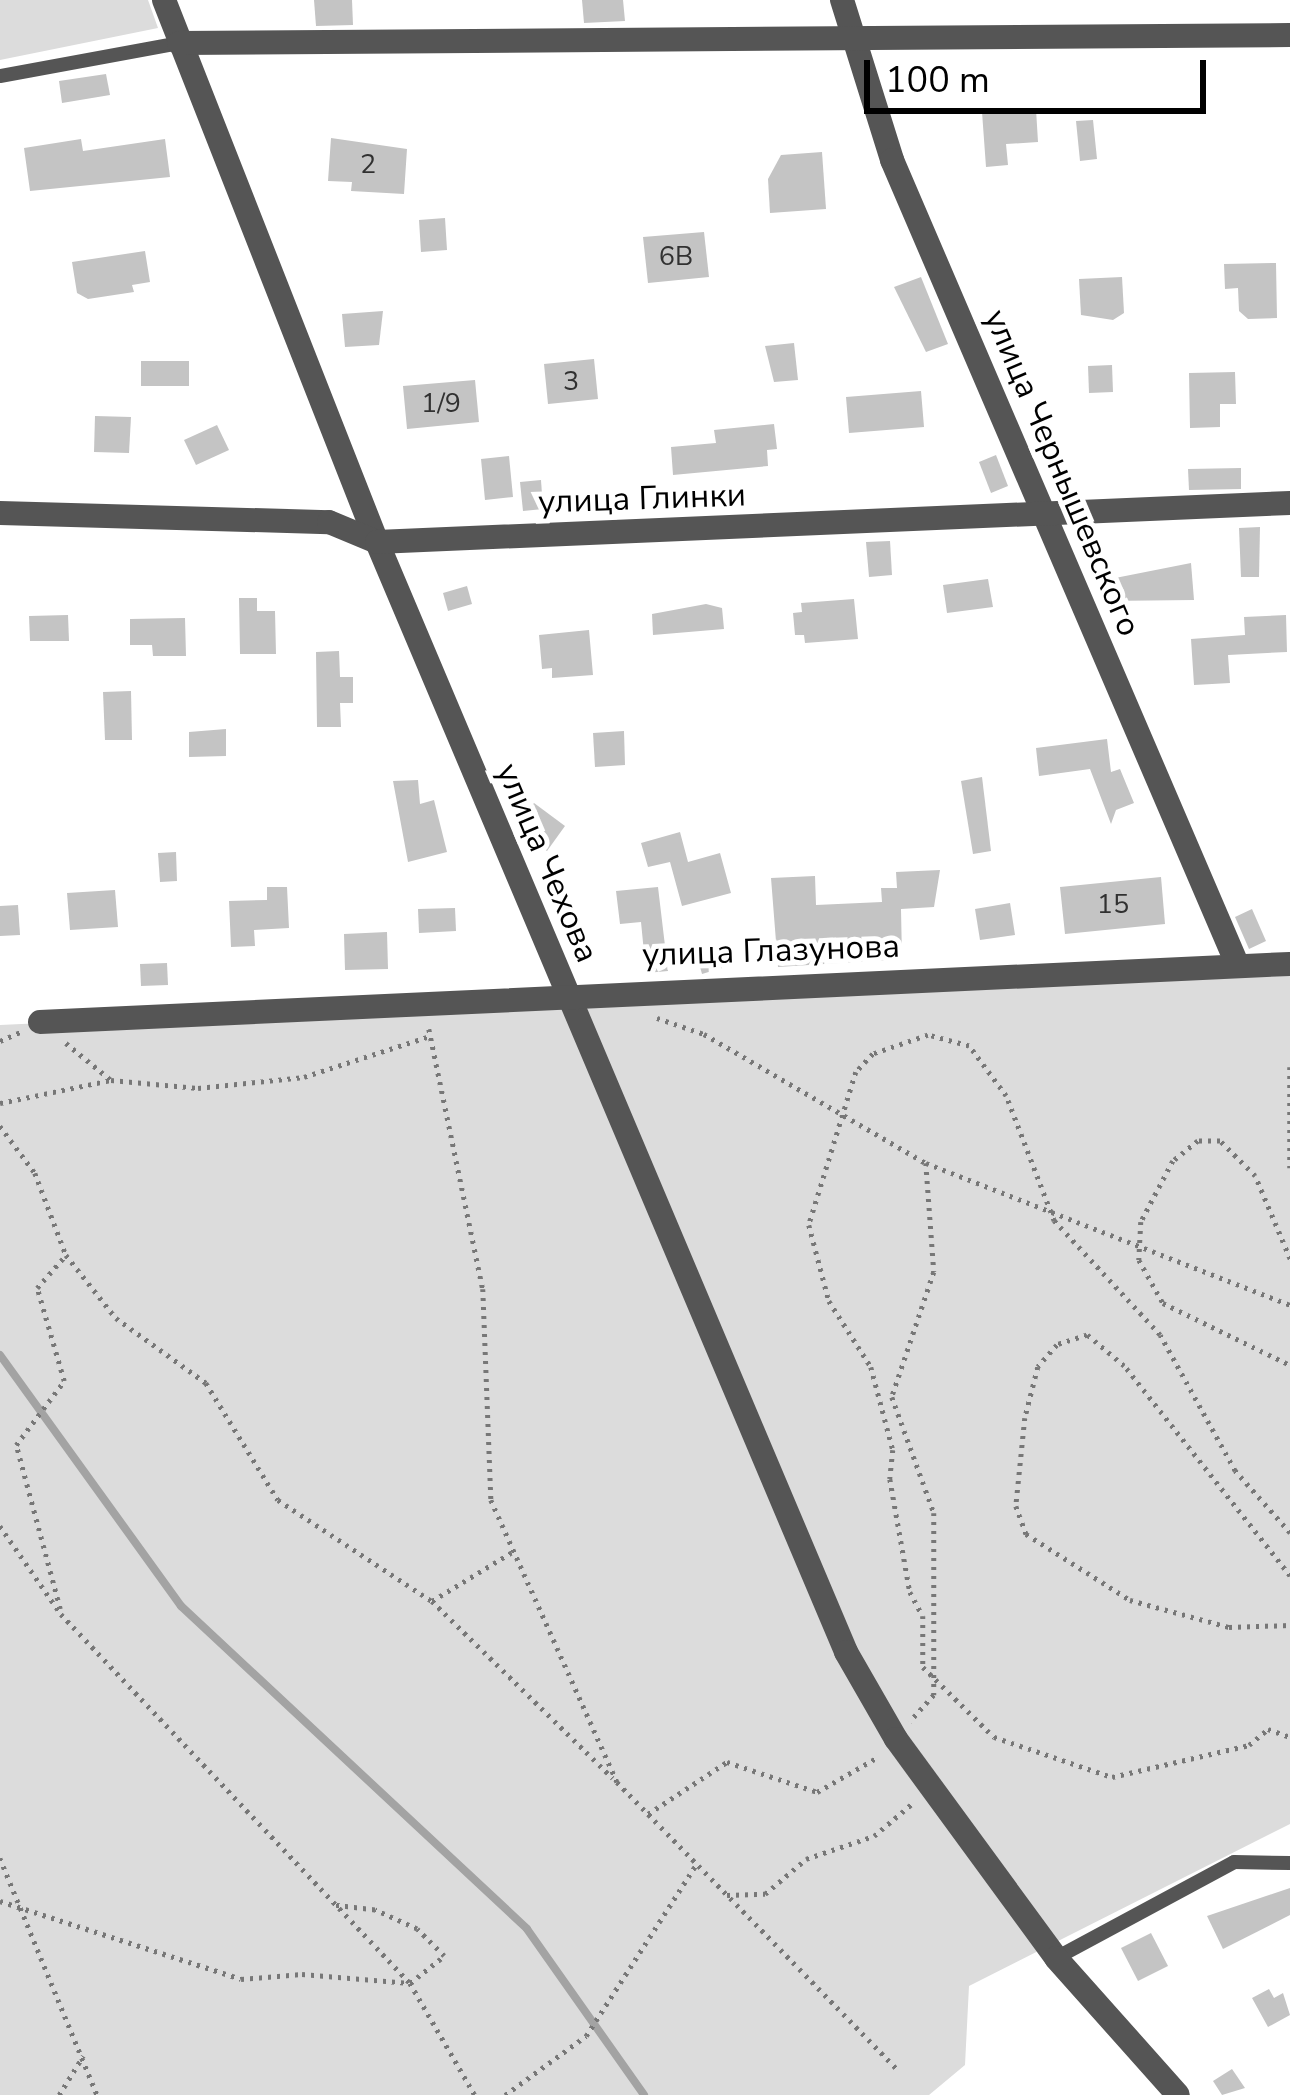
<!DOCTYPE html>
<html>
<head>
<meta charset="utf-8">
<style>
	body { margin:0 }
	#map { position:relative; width:1290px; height:2095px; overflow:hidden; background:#fff; font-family:"Nunito Sans",sans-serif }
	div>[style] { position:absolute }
	.green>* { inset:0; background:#dcdcdc }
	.stream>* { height:8px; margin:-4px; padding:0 4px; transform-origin:4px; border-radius:4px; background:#a3a3a3 }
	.building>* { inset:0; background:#c4c4c4 }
	.path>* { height:4.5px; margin-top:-2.25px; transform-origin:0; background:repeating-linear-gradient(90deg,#777 0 3px,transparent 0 9px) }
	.lane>* { height:14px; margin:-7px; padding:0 7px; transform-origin:7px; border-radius:7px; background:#555 }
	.street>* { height:24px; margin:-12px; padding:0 12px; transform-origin:12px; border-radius:12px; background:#555 }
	span { translate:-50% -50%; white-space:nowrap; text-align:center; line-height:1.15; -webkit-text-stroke:10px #fff; paint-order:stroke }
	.number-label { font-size:27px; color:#313131 }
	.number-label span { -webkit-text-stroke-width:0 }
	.street-label { font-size:33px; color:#000 }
	.scale { position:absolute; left:864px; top:60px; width:342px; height:54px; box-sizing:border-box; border:6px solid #000; border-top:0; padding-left:15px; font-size:36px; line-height:42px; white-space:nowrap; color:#000; -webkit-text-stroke:9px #fff; paint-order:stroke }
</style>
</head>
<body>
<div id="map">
	<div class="green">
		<div style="clip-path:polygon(0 0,148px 0,158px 28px,0 60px)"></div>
		<div style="clip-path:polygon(1290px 965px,1290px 1824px,969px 1986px,965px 2065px,929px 2095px,0 2095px,0 1025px)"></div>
	</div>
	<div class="stream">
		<div style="left:0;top:1355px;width:309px;rotate:54.2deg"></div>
		<div style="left:181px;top:1606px;width:473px;rotate:43deg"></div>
		<div style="left:527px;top:1929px;width:203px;rotate:54.8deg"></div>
	</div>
	<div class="building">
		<div style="clip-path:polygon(314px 0,352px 0,353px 25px,316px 26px)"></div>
		<div style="clip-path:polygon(582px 0,623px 0,625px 21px,584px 23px)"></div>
		<div style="clip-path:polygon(106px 74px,110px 95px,62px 103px,59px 81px)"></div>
		<div style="clip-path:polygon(1036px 109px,1038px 142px,1006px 144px,1008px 165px,986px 167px,982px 112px)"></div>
		<div style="clip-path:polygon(1093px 120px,1097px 159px,1080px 161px,1076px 121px)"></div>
		<div style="clip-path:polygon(331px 138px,407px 149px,404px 194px,351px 191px,352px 182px,328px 181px)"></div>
		<div style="clip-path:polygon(81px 139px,83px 151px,165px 139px,170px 177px,30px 191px,24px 148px)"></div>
		<div style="clip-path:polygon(822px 152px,826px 209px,770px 213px,768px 179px,781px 155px)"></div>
		<div style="clip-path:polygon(445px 218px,447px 250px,421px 252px,419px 220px)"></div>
		<div style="clip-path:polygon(704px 232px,709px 277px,648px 283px,643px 237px)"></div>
		<div style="clip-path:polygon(145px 251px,150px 282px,132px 285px,134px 292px,88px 299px,77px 293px,72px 262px)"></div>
		<div style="clip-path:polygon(1276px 263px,1277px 318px,1248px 319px,1239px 311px,1238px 288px,1225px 289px,1224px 264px)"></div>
		<div style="clip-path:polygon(921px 277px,948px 344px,926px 352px,894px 287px)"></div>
		<div style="clip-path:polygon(1122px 277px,1124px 313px,1113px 320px,1081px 315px,1079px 279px)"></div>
		<div style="clip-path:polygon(383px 311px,379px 345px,345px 347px,342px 314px)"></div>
		<div style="clip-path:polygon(794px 343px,798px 380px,774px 382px,765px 346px)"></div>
		<div style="clip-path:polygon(594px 359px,598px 399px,548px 404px,544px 364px)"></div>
		<div style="clip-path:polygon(141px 361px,189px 361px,189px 386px,141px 386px)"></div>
		<div style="clip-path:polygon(1112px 365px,1113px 392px,1089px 393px,1088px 366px)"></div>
		<div style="clip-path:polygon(1235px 372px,1236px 404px,1220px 404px,1220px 427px,1190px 428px,1189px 373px)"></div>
		<div style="clip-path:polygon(475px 380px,479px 422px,407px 429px,403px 386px)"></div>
		<div style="clip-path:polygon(921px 391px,924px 427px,849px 433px,846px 397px)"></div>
		<div style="clip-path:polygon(95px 416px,131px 417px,129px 453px,94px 452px)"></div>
		<div style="clip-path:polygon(774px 424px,777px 449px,767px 450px,768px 466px,673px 475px,671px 447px,716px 443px,714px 430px)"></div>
		<div style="clip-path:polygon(217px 425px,229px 450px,196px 465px,184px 440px)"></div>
		<div style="clip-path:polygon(996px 455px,1008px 486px,991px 493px,979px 462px)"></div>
		<div style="clip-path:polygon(509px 456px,513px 497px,485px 500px,481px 459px)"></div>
		<div style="clip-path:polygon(1241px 468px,1241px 489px,1189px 490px,1188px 469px)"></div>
		<div style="clip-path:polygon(541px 480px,543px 509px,523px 511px,520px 482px)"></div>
		<div style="clip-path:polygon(1260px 527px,1259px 577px,1241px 577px,1239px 528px)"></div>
		<div style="clip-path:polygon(890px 541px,892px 575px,869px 577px,866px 542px)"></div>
		<div style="clip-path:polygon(1191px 563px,1194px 600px,1106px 601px,1105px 580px)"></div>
		<div style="clip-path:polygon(988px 579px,993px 607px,947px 613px,943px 585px)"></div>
		<div style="clip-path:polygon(467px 586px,472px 604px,448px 611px,443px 593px)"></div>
		<div style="clip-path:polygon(239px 598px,257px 598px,257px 611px,275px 611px,276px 654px,240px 654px)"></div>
		<div style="clip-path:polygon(854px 599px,858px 639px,805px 643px,804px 635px,795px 635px,793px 613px,802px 612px,801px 603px)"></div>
		<div style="clip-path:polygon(706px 604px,722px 608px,724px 629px,653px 635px,652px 614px)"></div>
		<div style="clip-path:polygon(68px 615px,69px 641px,30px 641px,29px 616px)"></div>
		<div style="clip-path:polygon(1286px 615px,1287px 652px,1228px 655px,1230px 683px,1194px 685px,1191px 639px,1245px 635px,1244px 617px)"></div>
		<div style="clip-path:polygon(185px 618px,186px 656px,153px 656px,152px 645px,130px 645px,130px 619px)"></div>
		<div style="clip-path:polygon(589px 630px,593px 675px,552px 678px,552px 668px,542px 669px,539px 635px)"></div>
		<div style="clip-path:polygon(339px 651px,340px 677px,353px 677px,353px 703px,340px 703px,341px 727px,317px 727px,316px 652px)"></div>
		<div style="clip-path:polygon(131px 691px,132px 740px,105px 740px,103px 692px)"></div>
		<div style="clip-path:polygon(226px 729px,226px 756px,189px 757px,189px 732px)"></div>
		<div style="clip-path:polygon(624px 731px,625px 765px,595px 767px,593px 733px)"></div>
		<div style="clip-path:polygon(1107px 739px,1111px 772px,1120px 769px,1134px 803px,1116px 810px,1111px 824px,1090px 769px,1039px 776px,1036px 748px)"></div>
		<div style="clip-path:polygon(982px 777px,991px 851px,973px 854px,961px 781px)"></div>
		<div style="clip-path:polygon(418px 780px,420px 804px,434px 800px,447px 852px,408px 862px,393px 781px)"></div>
		<div style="clip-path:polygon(534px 803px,565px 826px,547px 851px,516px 828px)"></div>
		<div style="clip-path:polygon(680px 832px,688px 862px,720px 853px,731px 893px,682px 906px,670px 862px,648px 867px,641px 843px)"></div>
		<div style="clip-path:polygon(176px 852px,177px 881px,160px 882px,158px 853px)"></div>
		<div style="clip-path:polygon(940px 870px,934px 907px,901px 909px,902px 959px,778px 967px,771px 878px,815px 876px,816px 905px,882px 902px,881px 888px,897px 888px,896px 872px)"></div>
		<div style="clip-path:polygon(1161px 877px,1165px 924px,1065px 934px,1060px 887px)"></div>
		<div style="clip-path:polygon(267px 887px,287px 887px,289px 928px,254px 930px,255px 946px,231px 947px,229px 901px,267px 900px)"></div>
		<div style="clip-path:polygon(658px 887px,668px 971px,646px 973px,641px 922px,620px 924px,616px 891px)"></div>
		<div style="clip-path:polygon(115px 890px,118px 927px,70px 930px,67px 893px)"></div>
		<div style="clip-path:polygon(1010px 903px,1015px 935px,980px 940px,975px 909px)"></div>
		<div style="clip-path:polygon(18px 905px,20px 935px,0 936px,0 906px)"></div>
		<div style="clip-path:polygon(455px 908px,456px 931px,419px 933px,418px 909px)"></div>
		<div style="clip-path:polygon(1252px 909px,1266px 941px,1249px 949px,1235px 917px)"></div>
		<div style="clip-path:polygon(387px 932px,388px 969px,345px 970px,344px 934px)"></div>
		<div style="clip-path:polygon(715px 943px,722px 968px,702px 974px,695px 949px)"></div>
		<div style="clip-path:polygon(167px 963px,168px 985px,141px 986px,140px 964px)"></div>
		<div style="clip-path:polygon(1290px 1888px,1290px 1915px,1223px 1949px,1207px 1916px)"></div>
		<div style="clip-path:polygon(1151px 1933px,1168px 1966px,1138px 1981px,1121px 1948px)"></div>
		<div style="clip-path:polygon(1269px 1989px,1274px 1998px,1283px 1993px,1290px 2015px,1268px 2027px,1252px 1998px)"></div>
		<div style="clip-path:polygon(1232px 2069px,1245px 2088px,1222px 2095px,1213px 2081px)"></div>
	</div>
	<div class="path">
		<div style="left:657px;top:1018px;width:50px;rotate:18.8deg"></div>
		<div style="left:704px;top:1034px;width:257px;rotate:30.2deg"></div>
		<div style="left:926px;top:1163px;width:109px;rotate:85.8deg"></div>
		<div style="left:934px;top:1272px;width:132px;rotate:108.6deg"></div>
		<div style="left:892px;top:1397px;width:123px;rotate:70.1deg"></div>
		<div style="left:934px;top:1513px;width:182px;rotate:90deg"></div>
		<div style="left:934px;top:1695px;width:36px;rotate:132deg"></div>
		<div style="left:429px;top:1029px;width:266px;rotate:78.3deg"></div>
		<div style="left:483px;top:1289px;width:211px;rotate:87.8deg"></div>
		<div style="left:491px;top:1500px;width:309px;rotate:65.9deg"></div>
		<div style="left:617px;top:1782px;width:402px;rotate:45.7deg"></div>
		<div style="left:0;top:1041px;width:24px;rotate:-24deg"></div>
		<div style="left:66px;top:1043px;width:58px;rotate:39.4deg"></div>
		<div style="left:111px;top:1080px;width:87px;rotate:5.3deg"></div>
		<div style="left:198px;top:1088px;width:107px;rotate:-5.9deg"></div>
		<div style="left:304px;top:1077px;width:133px;rotate:-18deg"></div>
		<div style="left:1290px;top:1067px;width:101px;rotate:90deg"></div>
		<div style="left:0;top:1103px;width:113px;rotate:-11.7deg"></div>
		<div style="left:0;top:1126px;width:59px;rotate:53.3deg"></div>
		<div style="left:35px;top:1173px;width:88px;rotate:69.3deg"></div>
		<div style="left:66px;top:1255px;width:80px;rotate:51.6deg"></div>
		<div style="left:116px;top:1318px;width:111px;rotate:35.8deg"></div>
		<div style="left:206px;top:1383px;width:137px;rotate:58.4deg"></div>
		<div style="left:278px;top:1500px;width:184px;rotate:33.3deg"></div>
		<div style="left:432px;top:1601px;width:253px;rotate:44.4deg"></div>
		<div style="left:926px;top:1163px;width:391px;rotate:21.3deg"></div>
		<div style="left:1290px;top:1259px;width:90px;rotate:-112.9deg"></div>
		<div style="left:1255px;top:1176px;width:49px;rotate:-135deg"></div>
		<div style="left:1220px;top:1141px;width:22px;rotate:180deg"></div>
		<div style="left:1198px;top:1141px;width:32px;rotate:141deg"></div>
		<div style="left:1173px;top:1161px;width:69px;rotate:117.7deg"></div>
		<div style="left:1141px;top:1222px;width:38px;rotate:93deg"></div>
		<div style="left:1139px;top:1260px;width:49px;rotate:60.8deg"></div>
		<div style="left:1163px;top:1303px;width:141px;rotate:26deg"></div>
		<div style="left:0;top:1526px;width:107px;rotate:55.3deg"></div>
		<div style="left:61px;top:1614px;width:508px;rotate:46.6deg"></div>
		<div style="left:410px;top:1983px;width:129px;rotate:59.9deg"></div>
		<div style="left:1290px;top:1533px;width:83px;rotate:-131.6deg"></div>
		<div style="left:1235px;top:1471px;width:155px;rotate:-118.9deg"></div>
		<div style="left:1160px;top:1335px;width:156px;rotate:-132.9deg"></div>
		<div style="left:1054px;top:1221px;width:134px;rotate:-111deg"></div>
		<div style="left:1006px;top:1096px;width:62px;rotate:-126.5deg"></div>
		<div style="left:969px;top:1046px;width:42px;rotate:-165deg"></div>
		<div style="left:928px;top:1035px;width:58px;rotate:160.9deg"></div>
		<div style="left:873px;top:1054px;width:25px;rotate:133deg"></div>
		<div style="left:856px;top:1072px;width:160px;rotate:107.1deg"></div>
		<div style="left:809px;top:1225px;width:79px;rotate:75.3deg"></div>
		<div style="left:829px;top:1301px;width:78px;rotate:57.5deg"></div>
		<div style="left:871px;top:1367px;width:86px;rotate:75.2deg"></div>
		<div style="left:893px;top:1450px;width:29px;rotate:96deg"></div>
		<div style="left:890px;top:1479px;width:115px;rotate:80deg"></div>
		<div style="left:910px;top:1592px;width:27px;rotate:62deg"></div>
		<div style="left:923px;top:1616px;width:51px;rotate:90deg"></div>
		<div style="left:923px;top:1667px;width:100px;rotate:44.6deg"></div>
		<div style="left:994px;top:1737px;width:125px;rotate:18.7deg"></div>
		<div style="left:1112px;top:1777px;width:141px;rotate:-13.1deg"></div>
		<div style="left:1249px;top:1745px;width:25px;rotate:-40deg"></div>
		<div style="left:1268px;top:1729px;width:23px;rotate:20deg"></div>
		<div style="left:1290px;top:1576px;width:268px;rotate:-128.3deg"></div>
		<div style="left:1124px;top:1366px;width:48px;rotate:-140deg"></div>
		<div style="left:1087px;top:1335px;width:32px;rotate:162deg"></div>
		<div style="left:1057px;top:1345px;width:29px;rotate:131deg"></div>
		<div style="left:1038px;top:1367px;width:53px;rotate:104.3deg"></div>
		<div style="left:1025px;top:1418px;width:88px;rotate:95.8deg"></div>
		<div style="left:1016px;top:1506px;width:30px;rotate:70deg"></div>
		<div style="left:1026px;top:1534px;width:123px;rotate:32.4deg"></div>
		<div style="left:1130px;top:1600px;width:103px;rotate:15.3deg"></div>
		<div style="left:1229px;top:1627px;width:61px;rotate:-1.9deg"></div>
		<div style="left:432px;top:1601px;width:96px;rotate:-31.4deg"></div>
		<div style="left:60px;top:1609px;width:170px;rotate:-105deg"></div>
		<div style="left:16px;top:1445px;width:80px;rotate:-53.1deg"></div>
		<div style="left:64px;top:1381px;width:97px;rotate:-106.2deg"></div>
		<div style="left:37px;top:1288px;width:43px;rotate:-48.8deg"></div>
		<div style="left:648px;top:1814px;width:95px;rotate:-33.4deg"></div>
		<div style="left:727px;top:1762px;width:95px;rotate:18.4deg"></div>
		<div style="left:817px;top:1792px;width:70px;rotate:-29.8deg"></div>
		<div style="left:0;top:1858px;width:256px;rotate:67.7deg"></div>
		<div style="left:727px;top:1895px;width:38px;rotate:-2deg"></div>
		<div style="left:765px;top:1894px;width:54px;rotate:-40.5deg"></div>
		<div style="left:806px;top:1859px;width:72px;rotate:-18.7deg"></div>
		<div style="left:874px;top:1836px;width:52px;rotate:-40.4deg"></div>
		<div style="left:0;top:1901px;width:253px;rotate:17.9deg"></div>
		<div style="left:241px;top:1979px;width:61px;rotate:-4.7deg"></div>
		<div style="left:302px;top:1974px;width:108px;rotate:4.8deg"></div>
		<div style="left:410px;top:1983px;width:43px;rotate:-38.5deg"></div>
		<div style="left:444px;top:1956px;width:38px;rotate:-135deg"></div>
		<div style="left:417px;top:1929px;width:46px;rotate:-155.7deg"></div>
		<div style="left:375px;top:1910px;width:42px;rotate:-173.2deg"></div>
		<div style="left:59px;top:2095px;width:46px;rotate:-58.4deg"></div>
		<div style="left:505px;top:2095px;width:100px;rotate:-36.1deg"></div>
		<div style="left:586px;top:2036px;width:206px;rotate:-57.3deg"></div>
	</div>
	<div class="lane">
		<div style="left:0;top:76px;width:182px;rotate:-10.4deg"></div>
		<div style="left:1056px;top:1958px;width:202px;rotate:-28.3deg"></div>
		<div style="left:1234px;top:1862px;width:56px;rotate:1deg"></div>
	</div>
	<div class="street">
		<div style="left:164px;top:0;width:582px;rotate:68.55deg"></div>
		<div style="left:377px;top:542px;width:1205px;rotate:67.09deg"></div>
		<div style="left:846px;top:1652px;width:100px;rotate:60.1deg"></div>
		<div style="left:896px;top:1739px;width:271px;rotate:53.8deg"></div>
		<div style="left:1056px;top:1958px;width:183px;rotate:48.3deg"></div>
		<div style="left:842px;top:0;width:168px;rotate:72.6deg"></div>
		<div style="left:892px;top:160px;width:877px;rotate:66.77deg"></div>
		<div style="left:179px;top:43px;width:1111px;rotate:-0.41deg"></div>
		<div style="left:0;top:513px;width:329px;rotate:1.6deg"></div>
		<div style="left:329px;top:522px;width:52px;rotate:22.6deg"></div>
		<div style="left:377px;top:542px;width:914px;rotate:-2.45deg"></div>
		<div style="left:40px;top:1022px;width:1251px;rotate:-2.66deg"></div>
	</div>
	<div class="number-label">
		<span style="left:368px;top:165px">2</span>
		<span style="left:676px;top:257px">6В</span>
		<span style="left:571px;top:382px">3</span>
		<span style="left:441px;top:404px">1/9</span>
		<span style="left:1113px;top:905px">15</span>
	</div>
	<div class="street-label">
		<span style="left:1062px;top:473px;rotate:67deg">улица Чернышевского</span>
		<span style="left:642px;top:499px;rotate:-2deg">улица Глинки</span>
		<span style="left:547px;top:863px;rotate:67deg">улица Чехова</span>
		<span style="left:771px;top:951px;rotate:-2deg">улица Глазунова</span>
	</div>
	<div class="scale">100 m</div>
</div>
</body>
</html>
